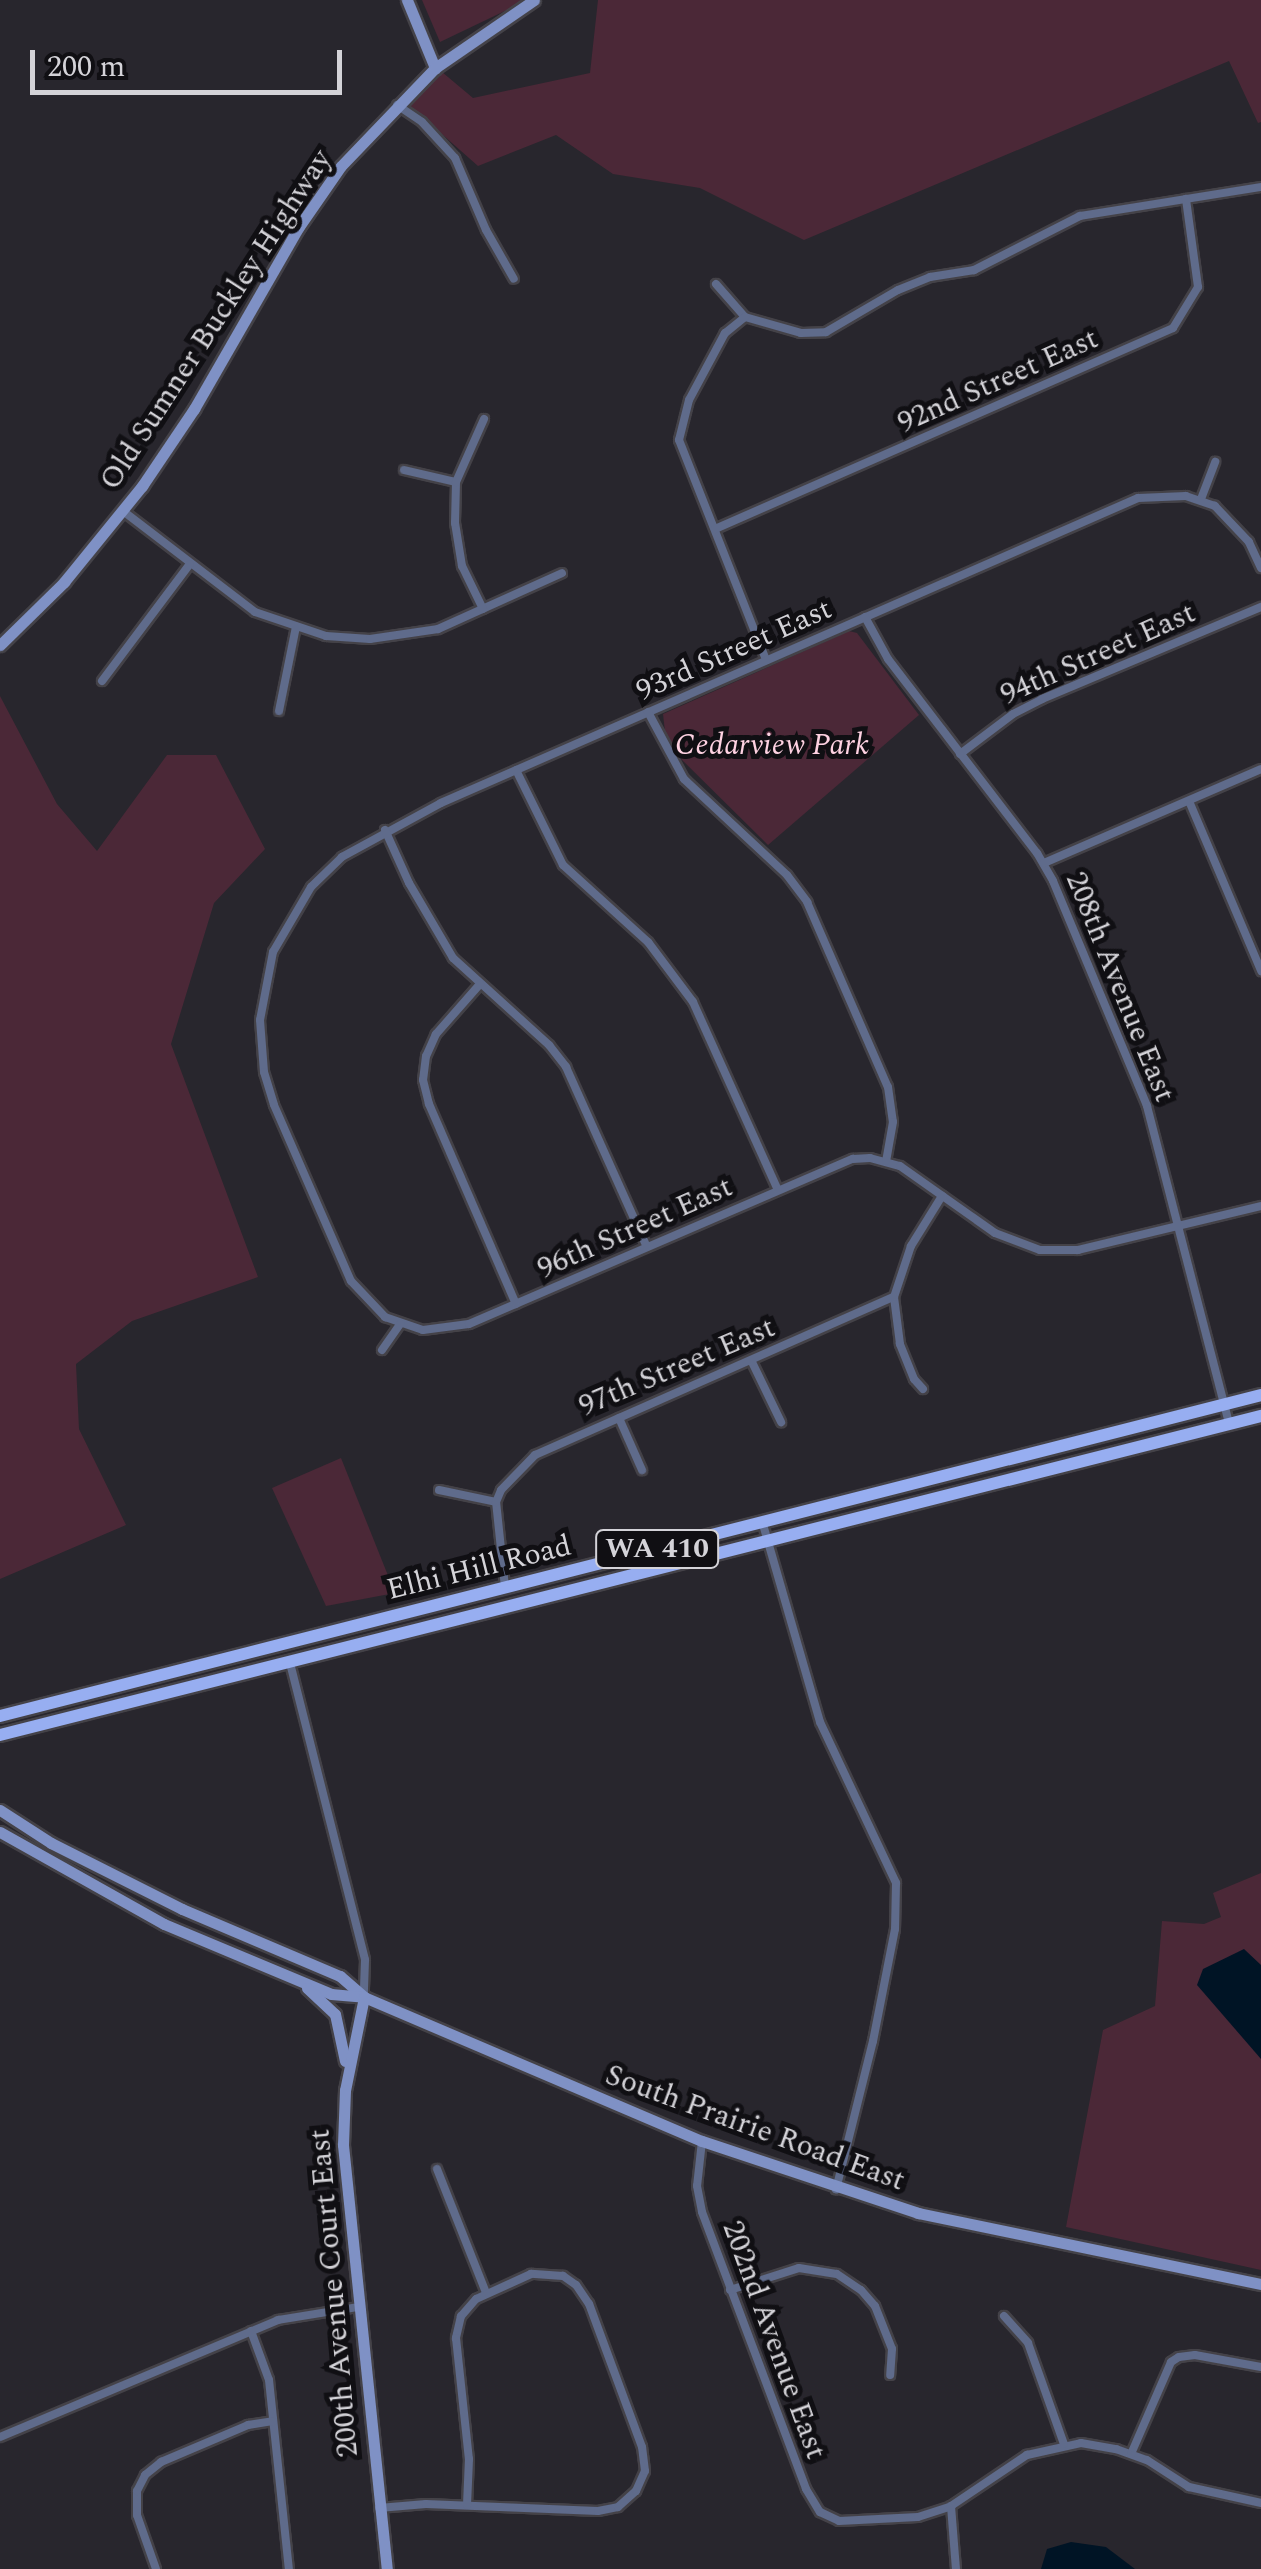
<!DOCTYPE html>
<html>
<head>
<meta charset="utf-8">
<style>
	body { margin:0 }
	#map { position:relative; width:1261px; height:2569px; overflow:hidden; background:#28262d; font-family:Spectral,serif }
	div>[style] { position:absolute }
	.green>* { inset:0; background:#4b2837 }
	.water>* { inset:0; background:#001425 }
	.roads { filter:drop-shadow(2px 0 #444248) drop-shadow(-2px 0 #444248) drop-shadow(0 2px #444248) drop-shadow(0 -2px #444248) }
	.street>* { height:8px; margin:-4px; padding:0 4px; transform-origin:4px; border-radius:4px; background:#5f6b8b }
	.secondary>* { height:11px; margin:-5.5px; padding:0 5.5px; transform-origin:5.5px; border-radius:5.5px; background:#7f91c5 }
	.primary>* { height:12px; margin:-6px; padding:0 6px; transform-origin:6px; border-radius:6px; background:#97aef1 }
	span { translate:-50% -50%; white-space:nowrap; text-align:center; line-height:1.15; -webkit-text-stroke:10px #100f13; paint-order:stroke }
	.shield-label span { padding:2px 8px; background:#100f13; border:2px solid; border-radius:8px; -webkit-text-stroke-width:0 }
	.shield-label { font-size:28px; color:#d4d3d8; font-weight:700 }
	.street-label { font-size:30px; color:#d4d3d8 }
	.park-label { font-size:30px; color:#fed2e2; font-style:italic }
	.scale { position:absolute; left:30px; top:50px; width:312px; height:45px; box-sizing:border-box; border:5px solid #d4d3d8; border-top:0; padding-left:12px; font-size:30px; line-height:35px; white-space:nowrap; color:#d4d3d8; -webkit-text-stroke:8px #100f13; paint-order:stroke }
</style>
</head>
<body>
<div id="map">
	<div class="green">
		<div style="clip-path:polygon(422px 0,528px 0,440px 42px)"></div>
		<div style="clip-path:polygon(598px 0,1261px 0,1261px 122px,1258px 123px,1229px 61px,804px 240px,700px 188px,613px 174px,556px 135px,478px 166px,409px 105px,442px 72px,473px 98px,590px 73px)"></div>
		<div style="clip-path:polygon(849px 631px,857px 633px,919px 715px,768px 845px,674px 752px,666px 740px,663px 714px)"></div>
		<div style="clip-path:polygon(0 696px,57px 804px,97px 851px,167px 755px,216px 755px,265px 849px,214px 903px,171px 1044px,258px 1277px,132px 1321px,76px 1364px,79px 1429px,126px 1525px,0 1579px)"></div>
		<div style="clip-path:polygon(341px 1458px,395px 1593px,326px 1606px,272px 1488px)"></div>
		<div style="clip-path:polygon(1261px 1873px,1261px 2270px,1066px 2227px,1103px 2030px,1155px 2006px,1162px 1921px,1204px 1924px,1221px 1917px,1213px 1893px)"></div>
	</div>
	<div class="water">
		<div style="clip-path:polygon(1244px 1949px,1261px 1965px,1261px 2059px,1197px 1985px,1203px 1969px)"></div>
		<div style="clip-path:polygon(1071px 2542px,1106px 2547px,1135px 2569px,1041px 2569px,1047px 2549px)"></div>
	</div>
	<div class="roads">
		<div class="street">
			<div style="left:397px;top:105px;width:30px;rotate:34deg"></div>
			<div style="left:422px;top:122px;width:49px;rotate:47.5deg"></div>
			<div style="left:455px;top:158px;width:78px;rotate:66.7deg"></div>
			<div style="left:486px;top:230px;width:56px;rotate:60.3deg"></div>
			<div style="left:716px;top:284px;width:44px;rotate:48.7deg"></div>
			<div style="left:745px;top:317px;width:58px;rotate:15.9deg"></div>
			<div style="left:801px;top:333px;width:25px;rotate:-2deg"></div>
			<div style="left:826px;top:332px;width:83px;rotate:-30.3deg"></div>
			<div style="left:898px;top:290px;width:35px;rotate:-22deg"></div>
			<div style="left:930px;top:277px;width:45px;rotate:-9deg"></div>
			<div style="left:974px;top:270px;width:119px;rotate:-27deg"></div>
			<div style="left:1080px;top:216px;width:183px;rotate:-9.1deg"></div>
			<div style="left:745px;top:317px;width:26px;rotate:141deg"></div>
			<div style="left:725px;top:333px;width:76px;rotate:118.2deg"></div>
			<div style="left:689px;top:400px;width:41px;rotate:104deg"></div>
			<div style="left:679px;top:440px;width:237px;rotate:68.4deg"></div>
			<div style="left:404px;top:470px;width:53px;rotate:13deg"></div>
			<div style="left:1201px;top:499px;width:40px;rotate:-69deg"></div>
			<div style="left:123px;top:511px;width:166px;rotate:37.4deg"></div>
			<div style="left:255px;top:612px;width:75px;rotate:18.7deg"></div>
			<div style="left:326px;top:636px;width:44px;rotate:3.9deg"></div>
			<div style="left:370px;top:639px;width:69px;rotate:-8.4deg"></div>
			<div style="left:438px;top:629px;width:136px;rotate:-24.3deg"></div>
			<div style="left:715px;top:529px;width:500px;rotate:-23.69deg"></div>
			<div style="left:1173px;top:328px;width:48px;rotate:-58.6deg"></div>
			<div style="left:1198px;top:287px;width:89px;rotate:-97.8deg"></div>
			<div style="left:1261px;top:568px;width:29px;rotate:-115deg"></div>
			<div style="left:1249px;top:542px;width:50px;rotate:-133.4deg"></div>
			<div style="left:1215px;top:506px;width:31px;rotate:-161deg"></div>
			<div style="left:1186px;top:496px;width:48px;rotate:177.6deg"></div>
			<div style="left:1138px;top:498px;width:761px;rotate:156.37deg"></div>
			<div style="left:441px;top:803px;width:113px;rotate:151.4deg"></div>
			<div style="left:342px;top:857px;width:43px;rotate:135.9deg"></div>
			<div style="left:311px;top:887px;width:75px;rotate:120.3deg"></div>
			<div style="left:273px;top:952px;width:69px;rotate:100.8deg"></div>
			<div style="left:260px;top:1020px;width:52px;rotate:85.6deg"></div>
			<div style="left:264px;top:1072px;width:34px;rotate:73deg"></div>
			<div style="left:274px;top:1105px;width:192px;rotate:66.4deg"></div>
			<div style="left:351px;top:1281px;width:50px;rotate:46.6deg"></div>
			<div style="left:385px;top:1317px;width:40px;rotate:18.9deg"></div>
			<div style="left:423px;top:1330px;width:46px;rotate:-7.4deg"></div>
			<div style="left:469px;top:1324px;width:418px;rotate:-23.3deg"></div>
			<div style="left:853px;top:1159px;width:17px;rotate:-3deg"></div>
			<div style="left:870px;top:1158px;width:31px;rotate:15deg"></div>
			<div style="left:900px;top:1166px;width:116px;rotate:35.2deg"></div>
			<div style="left:995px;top:1233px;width:48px;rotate:20.7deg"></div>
			<div style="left:1040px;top:1250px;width:38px"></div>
			<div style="left:1078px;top:1250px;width:188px;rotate:-13.5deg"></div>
			<div style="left:483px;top:609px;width:48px;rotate:-116deg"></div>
			<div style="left:462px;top:566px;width:44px;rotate:-99.2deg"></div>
			<div style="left:455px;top:523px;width:41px;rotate:-88.6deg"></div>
			<div style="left:456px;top:482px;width:69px;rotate:-66deg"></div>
			<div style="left:865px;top:617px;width:48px;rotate:61.3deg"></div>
			<div style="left:888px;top:659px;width:245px;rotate:52.5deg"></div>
			<div style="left:1037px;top:853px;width:32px;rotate:60deg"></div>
			<div style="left:1053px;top:881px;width:244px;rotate:67.3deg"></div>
			<div style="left:1147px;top:1106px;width:328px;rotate:75.5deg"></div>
			<div style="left:102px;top:681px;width:146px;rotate:-53.1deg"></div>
			<div style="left:279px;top:711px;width:86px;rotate:-78.6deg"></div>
			<div style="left:648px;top:712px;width:76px;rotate:61.8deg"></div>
			<div style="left:684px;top:779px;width:141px;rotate:43deg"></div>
			<div style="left:787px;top:875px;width:34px;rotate:53deg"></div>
			<div style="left:807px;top:902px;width:202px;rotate:66.4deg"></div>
			<div style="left:888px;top:1087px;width:35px;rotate:82deg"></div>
			<div style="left:893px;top:1122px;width:39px;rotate:100deg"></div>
			<div style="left:960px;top:754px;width:66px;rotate:-37deg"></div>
			<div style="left:1013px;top:714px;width:33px;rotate:-27deg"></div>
			<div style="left:1042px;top:699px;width:238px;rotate:-22.8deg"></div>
			<div style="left:516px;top:770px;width:106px;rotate:63.7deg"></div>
			<div style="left:563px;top:865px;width:115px;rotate:42.2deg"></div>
			<div style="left:648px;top:942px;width:75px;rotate:53.1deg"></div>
			<div style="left:693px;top:1002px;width:206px;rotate:65.7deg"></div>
			<div style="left:1189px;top:801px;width:185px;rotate:67deg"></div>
			<div style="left:385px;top:830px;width:58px;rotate:65.6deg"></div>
			<div style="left:409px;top:883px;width:87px;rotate:59.6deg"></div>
			<div style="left:453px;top:958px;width:130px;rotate:42.2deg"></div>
			<div style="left:549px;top:1045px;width:28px;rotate:52deg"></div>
			<div style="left:566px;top:1067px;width:197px;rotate:65.8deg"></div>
			<div style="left:1044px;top:863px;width:236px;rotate:-23.4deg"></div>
			<div style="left:480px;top:984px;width:67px;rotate:131.3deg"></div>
			<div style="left:436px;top:1034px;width:24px;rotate:114deg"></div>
			<div style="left:426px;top:1056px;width:24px;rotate:97deg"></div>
			<div style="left:423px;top:1080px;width:25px;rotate:76deg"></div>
			<div style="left:429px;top:1104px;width:218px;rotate:66.5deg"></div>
			<div style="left:382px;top:1350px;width:32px;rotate:-55deg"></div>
			<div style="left:752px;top:1362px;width:67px;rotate:64.2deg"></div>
			<div style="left:923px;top:1389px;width:13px;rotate:-132deg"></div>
			<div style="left:914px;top:1379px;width:38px;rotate:-112deg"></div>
			<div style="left:900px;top:1344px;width:47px;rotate:-97.3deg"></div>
			<div style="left:894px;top:1297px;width:54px;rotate:-71.6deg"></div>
			<div style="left:911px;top:1246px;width:59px;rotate:-58.2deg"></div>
			<div style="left:619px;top:1418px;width:57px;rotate:66.1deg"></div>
			<div style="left:439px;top:1490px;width:58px;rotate:11.9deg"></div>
			<div style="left:762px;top:1521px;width:209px;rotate:73.9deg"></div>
			<div style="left:820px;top:1722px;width:178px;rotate:64.7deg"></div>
			<div style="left:896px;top:1883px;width:46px;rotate:91.2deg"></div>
			<div style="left:895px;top:1929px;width:114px;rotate:101.1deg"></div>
			<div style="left:873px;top:2041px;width:153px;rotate:104deg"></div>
			<div style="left:505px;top:1587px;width:85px;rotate:-96deg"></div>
			<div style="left:496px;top:1502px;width:13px;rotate:-67deg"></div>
			<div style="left:501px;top:1490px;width:49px;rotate:-45.8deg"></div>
			<div style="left:535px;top:1455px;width:392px;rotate:-23.8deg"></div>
			<div style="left:290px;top:1663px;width:306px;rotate:75.8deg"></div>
			<div style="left:365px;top:1960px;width:37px;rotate:92deg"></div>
			<div style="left:702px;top:2141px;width:45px;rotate:96.3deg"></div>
			<div style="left:697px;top:2186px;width:26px;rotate:79deg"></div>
			<div style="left:702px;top:2212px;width:296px;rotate:69.4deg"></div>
			<div style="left:806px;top:2489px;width:27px;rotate:59deg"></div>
			<div style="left:820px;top:2512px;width:21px;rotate:25deg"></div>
			<div style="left:839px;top:2521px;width:79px;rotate:-2.9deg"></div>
			<div style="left:918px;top:2517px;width:35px;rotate:-18deg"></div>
			<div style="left:951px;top:2506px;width:92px;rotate:-33.9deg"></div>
			<div style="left:1027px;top:2455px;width:55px;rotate:-12.5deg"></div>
			<div style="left:1081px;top:2443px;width:36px;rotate:10deg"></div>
			<div style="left:1116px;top:2449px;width:33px;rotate:20deg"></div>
			<div style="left:1147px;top:2460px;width:50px;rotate:32.7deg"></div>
			<div style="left:1189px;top:2487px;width:74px;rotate:12.5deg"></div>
			<div style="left:437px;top:2169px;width:133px;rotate:68.4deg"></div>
			<div style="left:730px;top:2290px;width:72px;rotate:-17.7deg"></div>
			<div style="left:799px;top:2268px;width:38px;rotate:9deg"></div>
			<div style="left:837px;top:2274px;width:29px;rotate:34deg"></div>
			<div style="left:861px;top:2290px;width:21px;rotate:49deg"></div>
			<div style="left:875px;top:2306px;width:46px;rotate:68.4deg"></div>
			<div style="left:892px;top:2349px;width:26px;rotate:94deg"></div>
			<div style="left:1004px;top:2316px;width:36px;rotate:48deg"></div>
			<div style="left:1028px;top:2343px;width:107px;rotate:70.4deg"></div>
			<div style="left:251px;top:2331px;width:52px;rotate:69.8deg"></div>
			<div style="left:269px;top:2380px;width:190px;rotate:84deg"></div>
			<div style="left:0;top:2437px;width:302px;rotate:-22.8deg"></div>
			<div style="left:278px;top:2320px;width:81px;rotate:-9.2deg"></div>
			<div style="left:1131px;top:2454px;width:100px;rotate:-66.5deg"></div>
			<div style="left:1171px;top:2362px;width:9px;rotate:-32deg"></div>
			<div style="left:1179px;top:2357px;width:16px;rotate:-7deg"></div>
			<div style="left:1195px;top:2355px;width:67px;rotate:10.3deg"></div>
			<div style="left:951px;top:2506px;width:63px;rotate:85.5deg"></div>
			<div style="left:379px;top:2508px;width:47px;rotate:-4.9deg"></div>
			<div style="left:426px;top:2504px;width:172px;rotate:2.3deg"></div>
			<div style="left:598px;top:2511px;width:20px;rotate:-11deg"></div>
			<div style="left:618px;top:2507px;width:24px;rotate:-42deg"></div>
			<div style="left:636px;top:2491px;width:22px;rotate:-66deg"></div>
			<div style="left:645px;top:2471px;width:24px;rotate:-97deg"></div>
			<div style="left:642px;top:2447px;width:153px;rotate:-110.3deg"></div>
			<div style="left:589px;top:2304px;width:23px;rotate:-124deg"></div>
			<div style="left:576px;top:2285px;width:16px;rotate:-145deg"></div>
			<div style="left:563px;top:2276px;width:32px;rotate:-176deg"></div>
			<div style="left:531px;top:2274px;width:60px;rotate:155.6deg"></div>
			<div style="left:476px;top:2299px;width:23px;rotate:131deg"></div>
			<div style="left:461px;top:2316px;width:23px;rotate:103deg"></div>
			<div style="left:456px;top:2338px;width:122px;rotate:83.9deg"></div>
			<div style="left:469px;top:2459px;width:46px;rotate:92.5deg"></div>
			<div style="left:156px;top:2569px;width:57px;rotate:-109.4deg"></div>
			<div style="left:137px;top:2515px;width:24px;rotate:-90deg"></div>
			<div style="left:137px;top:2491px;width:18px;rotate:-63deg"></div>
			<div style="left:145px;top:2475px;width:21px;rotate:-39deg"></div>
			<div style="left:161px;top:2462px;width:95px;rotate:-23deg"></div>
			<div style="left:248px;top:2425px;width:25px;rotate:-9deg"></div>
		</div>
		<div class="secondary">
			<div style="left:407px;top:0;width:74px;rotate:67.6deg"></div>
			<div style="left:0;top:645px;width:90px;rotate:-44.5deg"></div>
			<div style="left:64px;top:582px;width:124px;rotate:-50.9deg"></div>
			<div style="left:142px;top:486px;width:93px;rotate:-56deg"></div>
			<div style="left:194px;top:409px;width:209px;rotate:-60.1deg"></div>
			<div style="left:298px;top:228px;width:75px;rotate:-55.3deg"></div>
			<div style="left:341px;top:166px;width:136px;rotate:-46.2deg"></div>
			<div style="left:435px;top:68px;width:120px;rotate:-34.5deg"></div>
			<div style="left:0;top:1810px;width:61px;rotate:32.9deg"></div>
			<div style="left:51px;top:1843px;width:147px;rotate:26.7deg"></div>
			<div style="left:182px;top:1909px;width:172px;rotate:23deg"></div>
			<div style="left:340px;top:1976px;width:32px;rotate:41deg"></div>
			<div style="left:364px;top:1997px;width:367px;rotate:23.1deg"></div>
			<div style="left:702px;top:2141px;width:228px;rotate:18.4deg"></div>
			<div style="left:918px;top:2213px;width:350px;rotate:11.7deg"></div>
			<div style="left:0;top:1832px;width:188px;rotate:29.3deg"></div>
			<div style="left:164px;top:1924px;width:181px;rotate:22.7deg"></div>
			<div style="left:331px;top:1994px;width:33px;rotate:5deg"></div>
			<div style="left:307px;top:1988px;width:38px;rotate:43deg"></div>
			<div style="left:335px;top:2014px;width:48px;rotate:78deg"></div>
			<div style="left:364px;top:1997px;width:95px;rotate:101.5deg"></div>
			<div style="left:345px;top:2090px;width:55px;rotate:92.1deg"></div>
			<div style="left:343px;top:2145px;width:426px;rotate:84.1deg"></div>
		</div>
		<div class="primary">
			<div style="left:0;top:1716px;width:1301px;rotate:-14.28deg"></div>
			<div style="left:0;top:1735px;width:1301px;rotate:-14.2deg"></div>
		</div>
	</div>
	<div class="shield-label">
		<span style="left:657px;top:1549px">WA 410</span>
	</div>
	<div class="street-label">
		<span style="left:216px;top:320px;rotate:-57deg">Old Sumner Buckley Highway</span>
		<span style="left:998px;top:381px;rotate:-24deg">92nd Street East</span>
		<span style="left:734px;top:650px;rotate:-24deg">93rd Street East</span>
		<span style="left:1098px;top:654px;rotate:-24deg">94th Street East</span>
		<span style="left:1120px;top:987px;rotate:68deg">208th Avenue East</span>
		<span style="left:635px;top:1228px;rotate:-24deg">96th Street East</span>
		<span style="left:677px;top:1367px;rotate:-23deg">97th Street East</span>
		<span style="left:479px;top:1568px;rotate:-14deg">Elhi Hill Road</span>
		<span style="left:755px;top:2128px;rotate:20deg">South Prairie Road East</span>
		<span style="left:334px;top:2293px;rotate:-95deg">200th Avenue Court East</span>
		<span style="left:774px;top:2340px;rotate:70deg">202nd Avenue East</span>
	</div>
	<div class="park-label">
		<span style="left:772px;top:745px">Cedarview Park</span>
	</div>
	<div class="scale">200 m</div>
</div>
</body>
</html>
